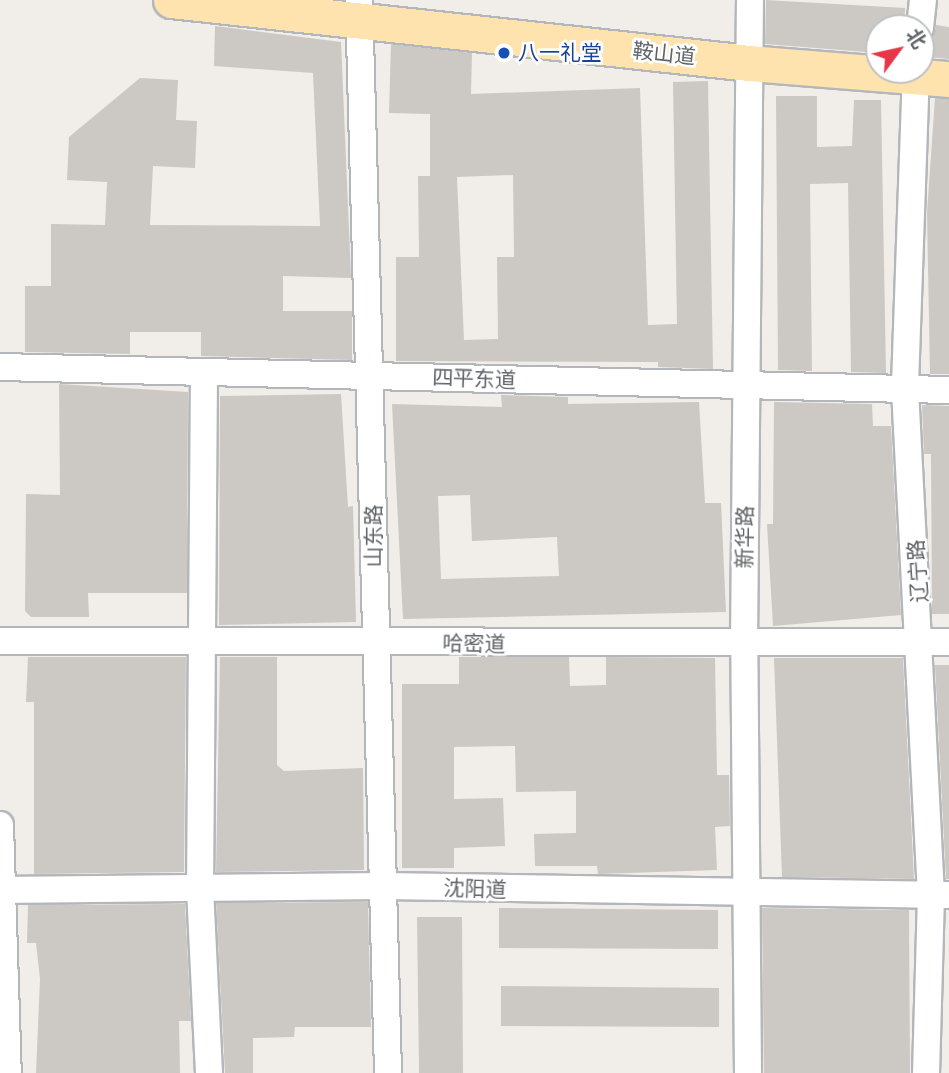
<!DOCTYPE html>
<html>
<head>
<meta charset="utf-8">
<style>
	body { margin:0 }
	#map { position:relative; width:949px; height:1073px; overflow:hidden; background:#f1ede8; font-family:Roboto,"Noto Sans SC",sans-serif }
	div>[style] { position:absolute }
	.building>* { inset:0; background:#ccc8c4 }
	.roads { filter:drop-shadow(2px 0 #b3b6ba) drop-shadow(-2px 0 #b3b6ba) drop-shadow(0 2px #b3b6ba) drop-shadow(0 -2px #b3b6ba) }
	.minor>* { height:26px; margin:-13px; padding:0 13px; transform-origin:13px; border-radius:13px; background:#fff }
	.major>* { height:35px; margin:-17.5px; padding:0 17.5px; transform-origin:17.5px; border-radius:17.5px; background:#fee3af }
	.dots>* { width:19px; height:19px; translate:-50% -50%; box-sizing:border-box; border:4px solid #fff; border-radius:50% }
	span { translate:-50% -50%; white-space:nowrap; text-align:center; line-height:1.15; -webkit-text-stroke:5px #fff; paint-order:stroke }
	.transit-label { font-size:21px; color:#164399 }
	.left { translate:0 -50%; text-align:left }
	.street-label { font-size:21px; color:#5f6468 }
	.north { position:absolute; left:865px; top:14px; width:70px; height:70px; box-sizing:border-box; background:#fff; border:2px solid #bfc1c3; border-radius:50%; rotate:57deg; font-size:19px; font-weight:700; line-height:28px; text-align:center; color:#5f6468 }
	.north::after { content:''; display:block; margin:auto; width:24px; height:32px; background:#e83649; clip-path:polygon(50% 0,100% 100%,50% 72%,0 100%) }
</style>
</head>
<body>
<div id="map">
	<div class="building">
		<div style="clip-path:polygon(766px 0,905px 8px,904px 28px,879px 28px,879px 53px,765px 44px)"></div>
		<div style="clip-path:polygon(936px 25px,949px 27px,949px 59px,929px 57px)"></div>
		<div style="clip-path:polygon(215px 26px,341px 42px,351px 278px,283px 276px,283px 311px,352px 311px,352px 360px,201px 356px,201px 332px,130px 332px,130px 354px,25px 352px,25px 286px,51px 286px,51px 224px,105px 225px,107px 182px,67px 180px,69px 137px,140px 78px,178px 80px,176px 120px,197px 121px,195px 168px,153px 166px,150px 225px,320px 226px,313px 73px,214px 66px)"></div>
		<div style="clip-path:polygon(evenodd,391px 44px,472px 53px,471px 94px,640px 88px,648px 325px,677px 324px,673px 82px,708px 81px,713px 369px,658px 367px,658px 362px,396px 361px,396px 257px,419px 257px,418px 176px,430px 176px,430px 114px,389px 113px,391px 44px,513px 175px,514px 257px,497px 257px,498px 339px,464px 340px,457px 177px,513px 175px)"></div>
		<div style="clip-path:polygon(776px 96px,817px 96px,817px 147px,852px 146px,854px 100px,881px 100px,886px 373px,851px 372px,848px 183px,810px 184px,812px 371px,778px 370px)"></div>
		<div style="clip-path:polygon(935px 98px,949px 99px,949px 374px,930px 374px,927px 213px)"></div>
		<div style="clip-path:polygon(59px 384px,188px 392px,187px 593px,88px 593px,89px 617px,31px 617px,25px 611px,26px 494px,60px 495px)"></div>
		<div style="clip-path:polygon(341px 394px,348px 507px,353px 506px,356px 622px,219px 625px,220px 396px)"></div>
		<div style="clip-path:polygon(evenodd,501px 395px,568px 397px,568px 404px,699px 402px,705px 503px,721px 503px,726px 612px,403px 619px,392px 404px,502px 407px,501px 395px,470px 495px,472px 541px,557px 537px,559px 576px,441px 579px,438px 496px,470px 495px)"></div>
		<div style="clip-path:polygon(774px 402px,872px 404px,873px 426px,891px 426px,901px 615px,773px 626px,767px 524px,773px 524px)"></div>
		<div style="clip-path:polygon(922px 405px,949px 406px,949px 614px,932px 614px,931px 454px,924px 454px)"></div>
		<div style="clip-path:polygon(28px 657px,186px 657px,184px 872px,34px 874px,34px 702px,26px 702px)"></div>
		<div style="clip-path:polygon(220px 657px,277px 657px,277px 765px,284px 771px,363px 768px,364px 870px,216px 872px)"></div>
		<div style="clip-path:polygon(459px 657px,569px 657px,570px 686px,606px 685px,606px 657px,715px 658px,717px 775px,729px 775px,730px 826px,715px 827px,717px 870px,598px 874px,597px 866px,535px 866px,534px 834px,576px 833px,576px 791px,516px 792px,515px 746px,454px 747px,454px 799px,503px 798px,505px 846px,454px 848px,454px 868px,402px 868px,402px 684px,459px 684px)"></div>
		<div style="clip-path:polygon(774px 658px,903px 658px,914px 879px,782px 877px)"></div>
		<div style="clip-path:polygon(935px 665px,949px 665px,949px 879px,946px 879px)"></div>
		<div style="clip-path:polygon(368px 902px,371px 1027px,295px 1027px,294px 1037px,253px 1038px,253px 1073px,225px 1073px,216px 903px)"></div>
		<div style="clip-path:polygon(185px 904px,191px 1021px,179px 1021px,180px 1073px,36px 1073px,40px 979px,36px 943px,27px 943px,28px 905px)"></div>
		<div style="clip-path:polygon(499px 908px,718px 910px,718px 949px,499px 948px)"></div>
		<div style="clip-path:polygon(762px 908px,909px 910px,910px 1073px,764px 1073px)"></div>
		<div style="clip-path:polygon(417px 917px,462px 917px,463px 1073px,419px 1073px)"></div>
		<div style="clip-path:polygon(501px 986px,719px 988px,719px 1027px,501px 1026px)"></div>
	</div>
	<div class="roads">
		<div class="minor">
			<div style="left:359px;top:0;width:1073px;rotate:88.45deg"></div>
			<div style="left:920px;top:28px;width:28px;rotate:-84deg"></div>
			<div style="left:916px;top:70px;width:319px;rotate:92deg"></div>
			<div style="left:905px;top:389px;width:507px;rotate:87.06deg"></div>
			<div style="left:931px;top:895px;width:178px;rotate:91.6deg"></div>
			<div style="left:0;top:367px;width:949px;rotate:1.39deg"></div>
			<div style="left:204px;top:373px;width:516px;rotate:90.44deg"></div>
			<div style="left:200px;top:889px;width:184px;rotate:87.2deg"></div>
			<div style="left:0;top:641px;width:949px;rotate:0.06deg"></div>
			<div style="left:0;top:825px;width:248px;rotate:88.2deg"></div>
			<div style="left:0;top:890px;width:384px;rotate:-0.6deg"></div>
			<div style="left:384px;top:886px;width:563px;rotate:0.92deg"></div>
			<div style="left:748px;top:1073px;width:429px;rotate:-90.5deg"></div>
			<div style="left:744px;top:644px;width:644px;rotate:-89.47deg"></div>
		</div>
		<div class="major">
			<div style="left:171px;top:0;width:581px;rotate:6.22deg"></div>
			<div style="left:749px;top:63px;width:201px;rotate:4.6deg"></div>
		</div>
	</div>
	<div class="dots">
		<div style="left:504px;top:53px;background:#1a4fb4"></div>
	</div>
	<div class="transit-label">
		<span class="left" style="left:518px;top:53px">八一礼堂</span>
	</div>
	<div class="street-label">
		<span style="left:664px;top:54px;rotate:6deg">鞍山道</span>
		<span style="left:474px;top:379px;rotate:2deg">四平东道</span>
		<span style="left:374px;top:536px;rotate:-90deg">山东路</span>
		<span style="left:745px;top:537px;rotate:-89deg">新华路</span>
		<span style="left:918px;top:571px;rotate:-94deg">辽宁路</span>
		<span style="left:474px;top:644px;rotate:1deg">哈密道</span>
		<span style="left:475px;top:889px;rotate:2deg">沈阳道</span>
	</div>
	<div class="north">北</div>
</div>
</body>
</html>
